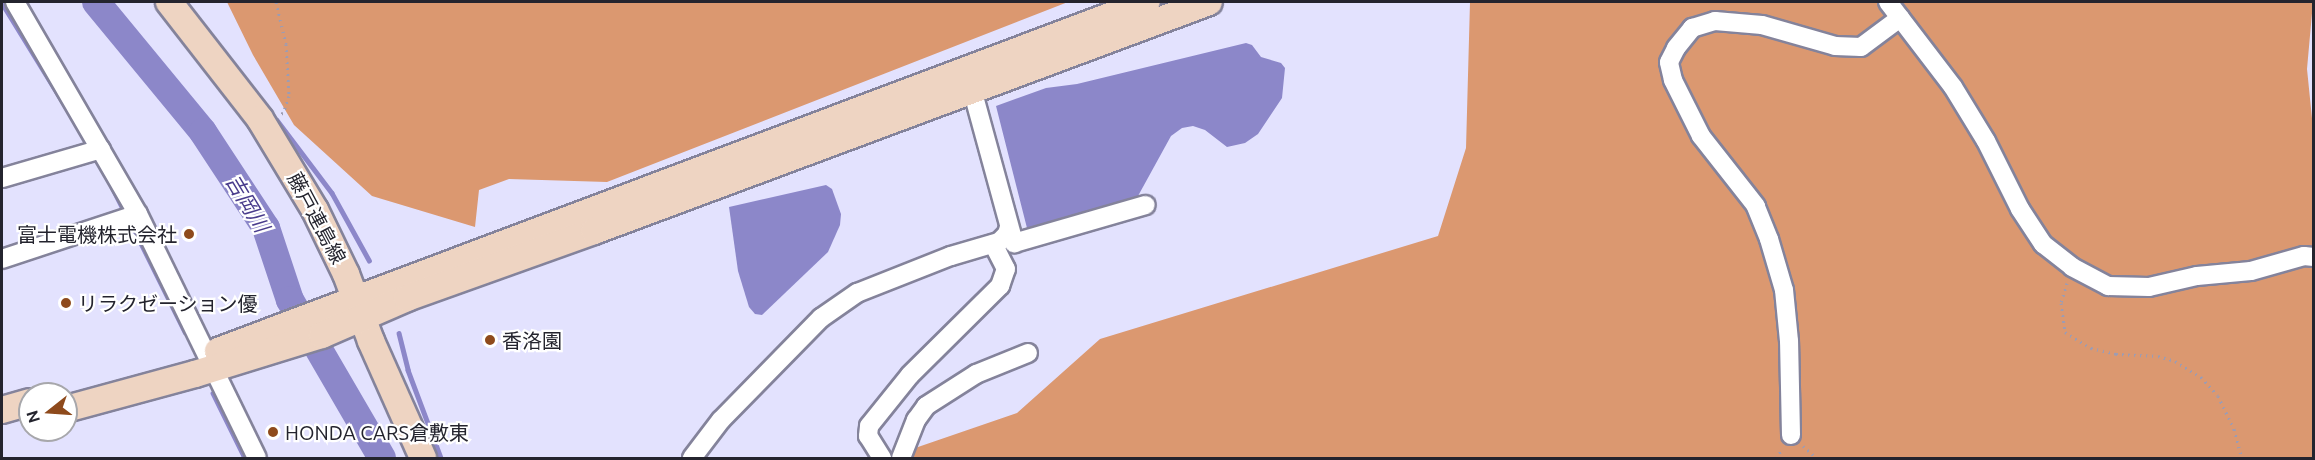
<!DOCTYPE html>
<html>
<head>
<meta charset="utf-8">
<style>
	body { margin:0 }
	#map { position:relative; width:2315px; height:460px; overflow:hidden; background:#e3e2fe; font-family:Ubuntu,"Noto Sans JP",sans-serif }
	div>[style] { position:absolute }
	.forest>* { inset:0; background:#db9870 }
	.water>* { inset:0; background:#8c87c9 }
	.stream>* { height:4.5px; margin:-2.25px; padding:0 2.25px; transform-origin:2.25px; border-radius:2.25px; background:#8c87c9 }
	.river>* { height:28px; margin:-14px; padding:0 14px; transform-origin:14px; border-radius:14px; background:#8c87c9 }
	.path>* { height:3px; margin-top:-1.5px; transform-origin:0; background:repeating-linear-gradient(90deg,#9d9cb2 0 1.5px,transparent 0 6px) }
	.roads { filter:drop-shadow(2px 0 #84839b) drop-shadow(-2px 0 #84839b) drop-shadow(0 2px #84839b) drop-shadow(0 -2px #84839b) }
	.street>* { height:18px; margin:-9px; padding:0 9px; transform-origin:9px; border-radius:9px; background:#fff }
	.secondary>* { height:26px; margin:-13px; padding:0 13px; transform-origin:13px; border-radius:13px; background:#eed4c2 }
	.dots>* { width:16px; height:16px; translate:-50% -50%; box-sizing:border-box; border:3px solid #fff; border-radius:50% }
	span { translate:-50% -50%; white-space:nowrap; text-align:center; line-height:1.15; -webkit-text-stroke:4.5px #fff; paint-order:stroke }
	.street-label { font-size:20px; color:#24242e }
	.poi-label { font-size:20px; color:#24242e }
	.right { translate:-100% -50%; text-align:right }
	.left { translate:0 -50%; text-align:left }
	.water-label { font-size:21px; color:#493c8c; font-style:italic }
	.frame { position:absolute; inset:0; border:3px solid #24242e; pointer-events:none }
	.north { position:absolute; left:18px; top:382px; width:60px; height:60px; box-sizing:border-box; background:#fff; border:2px solid #a7a7ab; border-radius:50%; rotate:253deg; font-size:16px; font-weight:700; line-height:24px; text-align:center; color:#24242e }
	.north::after { content:''; display:block; margin:auto; width:21px; height:27px; background:#8e4a1c; clip-path:polygon(50% 0,100% 100%,50% 72%,0 100%) }
</style>
</head>
<body>
<div id="map">
	<div class="forest">
		<div style="clip-path:polygon(227px 2px,1068px 2px,607px 182px,509px 179px,479px 190px,475px 227px,372px 196px,294px 125px,253px 55px)"></div>
		<div style="clip-path:polygon(1470px 2px,2313px 2px,2307px 69px,2314px 138px,2313px 458px,886px 458px,1017px 413px,1100px 339px,1438px 236px,1466px 148px)"></div>
	</div>
	<div class="water">
		<div style="clip-path:polygon(1246px 43px,1252px 45px,1261px 57px,1281px 63px,1285px 68px,1282px 98px,1258px 134px,1245px 143px,1227px 147px,1205px 130px,1193px 126px,1182px 128px,1171px 136px,1138px 196px,1108px 209px,1028px 232px,996px 106px,1046px 88px,1077px 84px)"></div>
		<div style="clip-path:polygon(826px 185px,832px 189px,841px 214px,840px 225px,828px 252px,762px 315px,755px 314px,749px 307px,738px 271px,729px 207px)"></div>
	</div>
	<div class="stream">
		<div style="left:185px;top:2px;width:132px;rotate:52.1deg"></div>
		<div style="left:2px;top:3px;width:134px;rotate:58.4deg"></div>
		<div style="left:277px;top:120px;width:91px;rotate:53deg"></div>
		<div style="left:332px;top:193px;width:77px;rotate:61.1deg"></div>
		<div style="left:112px;top:187px;width:30px;rotate:63deg"></div>
		<div style="left:130px;top:221px;width:124px;rotate:63.6deg"></div>
		<div style="left:399px;top:333px;width:38px;rotate:76deg"></div>
		<div style="left:408px;top:370px;width:94px;rotate:69.4deg"></div>
		<div style="left:213px;top:393px;width:72px;rotate:63.8deg"></div>
	</div>
	<div class="river">
		<div style="left:96px;top:2px;width:168px;rotate:50.5deg"></div>
		<div style="left:203px;top:132px;width:115px;rotate:56.7deg"></div>
		<div style="left:266px;top:228px;width:76px;rotate:71.6deg"></div>
		<div style="left:290px;top:300px;width:183px;rotate:59.8deg"></div>
	</div>
	<div class="path">
		<div style="left:276px;top:2px;width:43px;rotate:76.6deg"></div>
		<div style="left:286px;top:44px;width:52px;rotate:86.7deg"></div>
		<div style="left:289px;top:96px;width:18px;rotate:109deg"></div>
		<div style="left:283px;top:113px;width:4px;rotate:166deg"></div>
		<div style="left:2067px;top:283px;width:21px;rotate:107deg"></div>
		<div style="left:2061px;top:303px;width:29px;rotate:82deg"></div>
		<div style="left:2065px;top:332px;width:31px;rotate:32deg"></div>
		<div style="left:2091px;top:348px;width:26px;rotate:13deg"></div>
		<div style="left:2116px;top:354px;width:42px;rotate:2.7deg"></div>
		<div style="left:2158px;top:356px;width:18px;rotate:16deg"></div>
		<div style="left:2175px;top:361px;width:31px;rotate:32deg"></div>
		<div style="left:2201px;top:377px;width:25px;rotate:48deg"></div>
		<div style="left:2218px;top:396px;width:37px;rotate:64deg"></div>
		<div style="left:2234px;top:429px;width:30px;rotate:75deg"></div>
		<div style="left:1803px;top:446px;width:18px;rotate:41deg"></div>
		<div style="left:1776px;top:458px;width:12px;rotate:-55deg"></div>
	</div>
	<div class="roads">
		<div class="street">
			<div style="left:15px;top:2px;width:245px;rotate:59.9deg"></div>
			<div style="left:138px;top:214px;width:271px;rotate:64deg"></div>
			<div style="left:1888px;top:2px;width:107px;rotate:52.6deg"></div>
			<div style="left:1953px;top:87px;width:63px;rotate:58.6deg"></div>
			<div style="left:1986px;top:141px;width:76px;rotate:63.4deg"></div>
			<div style="left:2020px;top:209px;width:42px;rotate:56.7deg"></div>
			<div style="left:2043px;top:244px;width:37px;rotate:38deg"></div>
			<div style="left:2072px;top:267px;width:41px;rotate:27.8deg"></div>
			<div style="left:2108px;top:286px;width:41px;rotate:1.4deg"></div>
			<div style="left:2149px;top:287px;width:49px;rotate:-12.9deg"></div>
			<div style="left:2197px;top:276px;width:54px;rotate:-5.3deg"></div>
			<div style="left:2251px;top:271px;width:55px;rotate:-15.8deg"></div>
			<div style="left:2304px;top:256px;width:10px;rotate:6deg"></div>
			<div style="left:972px;top:89px;width:160px;rotate:74.7deg"></div>
			<div style="left:1014px;top:243px;width:137px;rotate:-16.1deg"></div>
			<div style="left:2px;top:178px;width:103px;rotate:-16.3deg"></div>
			<div style="left:2px;top:259px;width:143px;rotate:-18.3deg"></div>
			<div style="left:1791px;top:435px;width:94px;rotate:-91.2deg"></div>
			<div style="left:1789px;top:341px;width:51px;rotate:-95.6deg"></div>
			<div style="left:1784px;top:290px;width:53px;rotate:-106.4deg"></div>
			<div style="left:1769px;top:239px;width:35px;rotate:-112deg"></div>
			<div style="left:1756px;top:206px;width:89px;rotate:-128.2deg"></div>
			<div style="left:1701px;top:136px;width:63px;rotate:-116.6deg"></div>
			<div style="left:1673px;top:80px;width:18px;rotate:-103deg"></div>
			<div style="left:1669px;top:62px;width:16px;rotate:-63deg"></div>
			<div style="left:1676px;top:48px;width:26px;rotate:-51deg"></div>
			<div style="left:1692px;top:28px;width:24px;rotate:-17deg"></div>
			<div style="left:1715px;top:21px;width:47px;rotate:4.9deg"></div>
			<div style="left:1762px;top:25px;width:76px;rotate:16deg"></div>
			<div style="left:1835px;top:46px;width:26px;rotate:2deg"></div>
			<div style="left:1861px;top:47px;width:49px;rotate:-36.6deg"></div>
			<div style="left:692px;top:458px;width:48px;rotate:-52.7deg"></div>
			<div style="left:721px;top:420px;width:143px;rotate:-45.6deg"></div>
			<div style="left:821px;top:318px;width:44px;rotate:-34.8deg"></div>
			<div style="left:857px;top:293px;width:101px;rotate:-21.5deg"></div>
			<div style="left:951px;top:256px;width:50px;rotate:-16.3deg"></div>
			<div style="left:999px;top:242px;width:11px;rotate:-45deg"></div>
			<div style="left:1007px;top:234px;width:7px;rotate:-74deg"></div>
			<div style="left:882px;top:458px;width:26px;rotate:-122deg"></div>
			<div style="left:868px;top:436px;width:10px;rotate:-84deg"></div>
			<div style="left:869px;top:426px;width:65px;rotate:-51.2deg"></div>
			<div style="left:910px;top:375px;width:127px;rotate:-44.7deg"></div>
			<div style="left:1000px;top:286px;width:18px;rotate:-71deg"></div>
			<div style="left:1006px;top:269px;width:28px;rotate:-117deg"></div>
			<div style="left:901px;top:458px;width:41px;rotate:-68.5deg"></div>
			<div style="left:916px;top:420px;width:17px;rotate:-54deg"></div>
			<div style="left:926px;top:406px;width:59px;rotate:-32.6deg"></div>
			<div style="left:976px;top:374px;width:56px;rotate:-22deg"></div>
		</div>
		<div class="secondary">
			<div style="left:169px;top:2px;width:148px;rotate:52.1deg"></div>
			<div style="left:260px;top:119px;width:106px;rotate:58.9deg"></div>
			<div style="left:315px;top:210px;width:71px;rotate:64.2deg"></div>
			<div style="left:346px;top:274px;width:72px;rotate:69.5deg"></div>
			<div style="left:371px;top:341px;width:128px;rotate:66deg"></div>
			<div style="left:218px;top:351px;width:992px;rotate:-20.59deg"></div>
			<div style="left:66px;top:409px;width:134px;rotate:-15.2deg"></div>
			<div style="left:195px;top:374px;width:133px;rotate:-17.1deg"></div>
			<div style="left:322px;top:335px;width:93px;rotate:-23.5deg"></div>
			<div style="left:407px;top:298px;width:199px;rotate:-19.7deg"></div>
			<div style="left:594px;top:231px;width:656px;rotate:-20.42deg"></div>
			<div style="left:2px;top:410px;width:29px;rotate:-16deg"></div>
		</div>
	</div>
	<div class="dots">
		<div style="left:189px;top:234px;background:#8e4a1c"></div>
		<div style="left:66px;top:303px;background:#8e4a1c"></div>
		<div style="left:490px;top:340px;background:#8e4a1c"></div>
		<div style="left:273px;top:432px;background:#8e4a1c"></div>
	</div>
	<div class="street-label">
		<span style="left:317px;top:218px;rotate:62deg">藤戸連島線</span>
	</div>
	<div class="poi-label">
		<span class="right" style="left:177px;top:234px">富士電機株式会社</span>
		<span class="left" style="left:78px;top:303px">リラクゼーション優</span>
		<span class="left" style="left:502px;top:340px">香洛園</span>
		<span class="left" style="left:285px;top:432px">HONDA CARS倉敷東</span>
	</div>
	<div class="water-label">
		<span style="left:248px;top:203px;rotate:59deg">吉岡川</span>
	</div>
	<div class="frame"></div>
	<div class="north">N</div>
</div>
</body>
</html>
